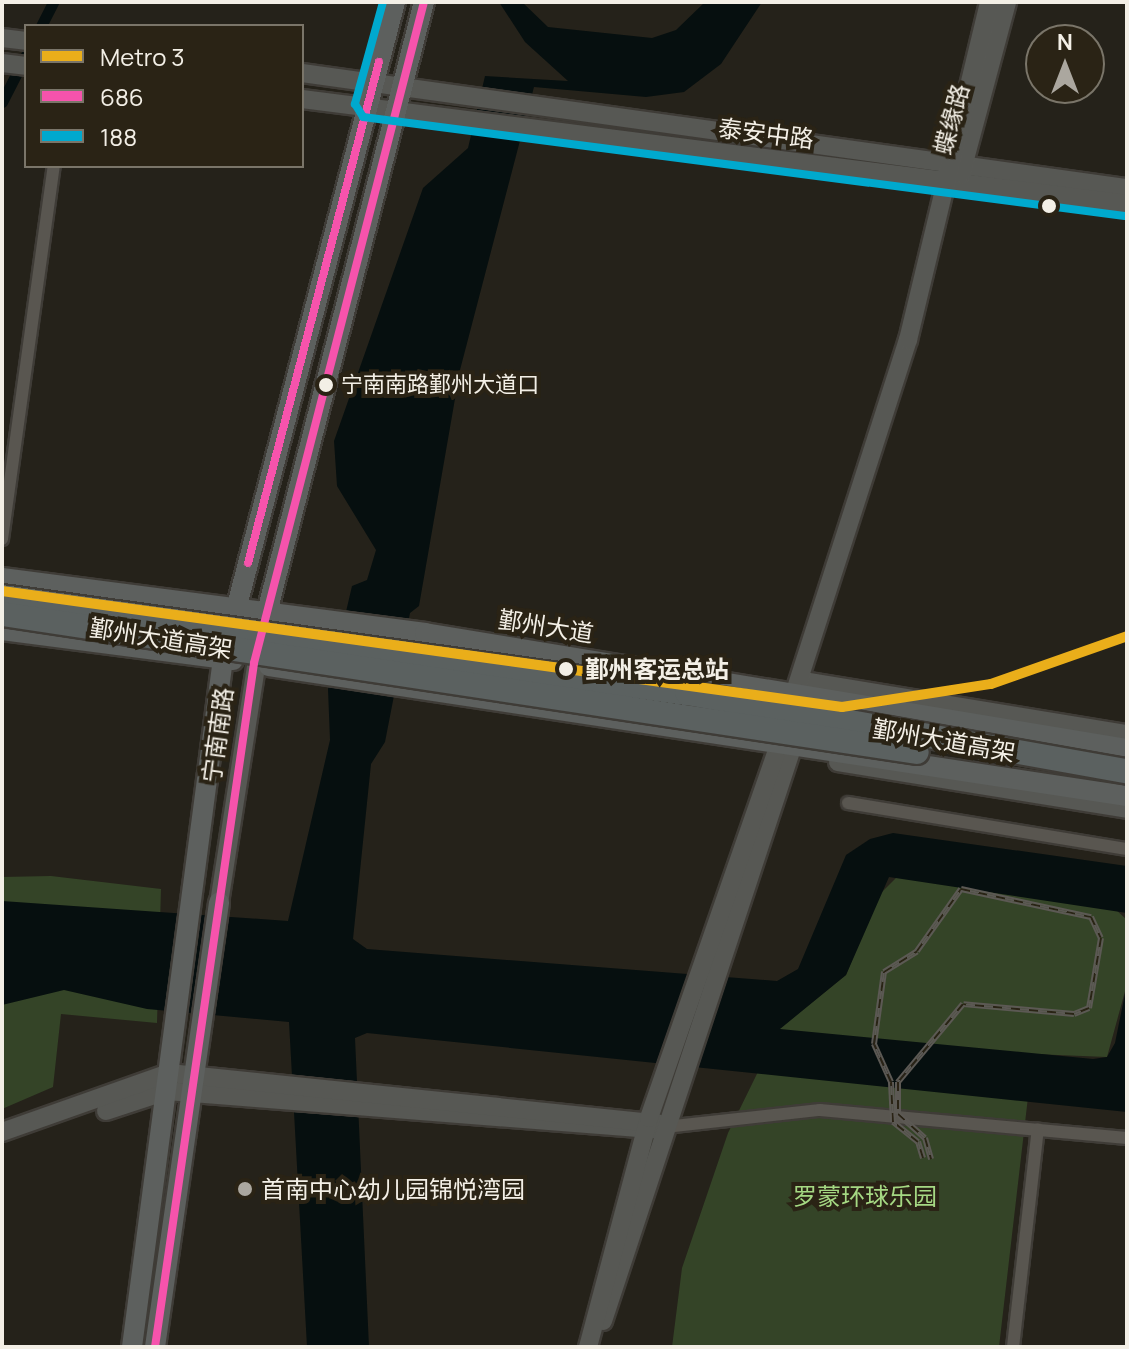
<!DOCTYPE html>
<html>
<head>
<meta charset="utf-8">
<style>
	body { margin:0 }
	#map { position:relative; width:1129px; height:1349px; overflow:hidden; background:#25221a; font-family:Manrope,"Noto Sans SC",sans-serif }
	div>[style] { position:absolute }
	.green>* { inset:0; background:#344427 }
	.water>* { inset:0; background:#060f0f }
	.canal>* { height:11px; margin:-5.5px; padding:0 5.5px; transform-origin:5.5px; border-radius:5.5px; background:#060f0f }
	.roads { filter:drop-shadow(2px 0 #3f3c37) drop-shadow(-2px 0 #3f3c37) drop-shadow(0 2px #3f3c37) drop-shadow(0 -2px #3f3c37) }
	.street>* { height:12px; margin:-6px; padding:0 6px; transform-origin:6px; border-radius:6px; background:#595650 }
	.secondary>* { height:18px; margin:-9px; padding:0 9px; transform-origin:9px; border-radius:9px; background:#575854 }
	.primary>* { height:20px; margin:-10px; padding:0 10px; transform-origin:10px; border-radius:10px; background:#5d605e }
	.rail>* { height:6px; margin-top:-3px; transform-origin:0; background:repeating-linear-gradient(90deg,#2a2315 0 9px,#5c5954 0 18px); box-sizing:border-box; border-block:2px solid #5c5954 }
	.bridges { filter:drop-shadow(2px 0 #3f3c37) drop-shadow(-2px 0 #3f3c37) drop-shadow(0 2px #3f3c37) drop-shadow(0 -2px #3f3c37) }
	.highway-bridge>* { height:24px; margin:-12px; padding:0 12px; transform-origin:12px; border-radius:12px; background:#5b6160 }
	.bus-1>* { height:8px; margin:-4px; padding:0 4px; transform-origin:4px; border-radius:4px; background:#f653ac }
	.bus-2>* { height:8px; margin:-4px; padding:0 4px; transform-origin:4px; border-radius:4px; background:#00a9ce }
	.metro-1>* { height:10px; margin:-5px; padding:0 5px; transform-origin:5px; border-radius:5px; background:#eaae1a }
	.dots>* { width:22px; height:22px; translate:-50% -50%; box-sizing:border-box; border:4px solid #2a2315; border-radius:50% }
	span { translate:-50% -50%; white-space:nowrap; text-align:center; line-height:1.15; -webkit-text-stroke:8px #2a2315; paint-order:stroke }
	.bus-label { font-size:22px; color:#f3efe6 }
	.left { translate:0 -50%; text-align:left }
	.street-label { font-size:24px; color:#f3efe6 }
	.stop-label { font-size:24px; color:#f3efe6; font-weight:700 }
	.poi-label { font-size:24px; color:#f3efe6 }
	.park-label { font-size:24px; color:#a5d883 }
	.frame { position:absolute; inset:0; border:4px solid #f3efe6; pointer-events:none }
	.legend { position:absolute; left:24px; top:24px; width:280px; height:144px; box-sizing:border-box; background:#2a2315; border:2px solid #7a7569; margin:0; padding:10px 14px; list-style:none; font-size:24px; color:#f3efe6 }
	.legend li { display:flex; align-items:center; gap:16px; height:40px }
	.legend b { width:40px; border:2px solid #7a7569 }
	.north { position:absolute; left:1025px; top:24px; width:80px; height:80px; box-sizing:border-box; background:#2a2315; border:2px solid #7a7569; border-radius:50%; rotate:0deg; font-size:22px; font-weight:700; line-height:32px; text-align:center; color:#f3efe6 }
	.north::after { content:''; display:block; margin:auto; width:28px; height:36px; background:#aba79f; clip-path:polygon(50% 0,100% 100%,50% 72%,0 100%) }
</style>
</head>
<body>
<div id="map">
	<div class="green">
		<div style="clip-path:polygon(900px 874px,1113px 907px,1127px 920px,1127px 984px,1107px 1057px,1033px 1054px,999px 1347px,672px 1347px,682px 1268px,728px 1133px,779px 1029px,846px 975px,879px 895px)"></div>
		<div style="clip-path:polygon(51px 876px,161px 889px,157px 1023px,61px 1014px,53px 1087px,2px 1109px,2px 877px)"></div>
	</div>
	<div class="water">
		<div style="clip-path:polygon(499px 2px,522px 2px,548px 27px,652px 38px,676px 30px,705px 2px,762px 2px,721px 64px,684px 92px,646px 97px,534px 87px,460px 370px,419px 606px,410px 613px,385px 742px,371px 764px,353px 939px,367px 949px,777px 981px,798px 969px,846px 855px,870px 839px,893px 833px,1127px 866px,1127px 913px,889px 877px,846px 975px,780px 1029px,1093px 1059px,1107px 1057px,1115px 1043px,1127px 984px,1127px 1112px,367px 1033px,355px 1038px,369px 1347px,307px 1347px,289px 1022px,147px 1009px,64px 990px,2px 1005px,2px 901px,288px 921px,330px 740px,328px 689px,352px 586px,367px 580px,376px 550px,337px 486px,334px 441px,423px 188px,468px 148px,485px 76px,568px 81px,525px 42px)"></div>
	</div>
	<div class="canal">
		<div style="left:41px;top:26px;width:27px;rotate:-63deg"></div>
		<div style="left:2px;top:102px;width:53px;rotate:-62.9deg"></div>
	</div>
	<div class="roads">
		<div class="street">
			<div style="left:2px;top:539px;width:377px;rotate:-82.1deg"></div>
			<div style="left:848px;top:803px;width:283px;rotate:9.4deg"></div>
			<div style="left:665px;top:1127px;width:156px;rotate:-6.3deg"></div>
			<div style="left:820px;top:1110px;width:308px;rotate:5.2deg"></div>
			<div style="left:1013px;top:1347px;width:219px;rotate:-83.5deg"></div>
		</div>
		<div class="secondary">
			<div style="left:2px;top:38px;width:24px;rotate:7deg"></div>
			<div style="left:2px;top:63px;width:24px;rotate:7deg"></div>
			<div style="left:302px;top:73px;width:833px;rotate:7.94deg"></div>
			<div style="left:302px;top:99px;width:832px;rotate:7.25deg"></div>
			<div style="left:961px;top:174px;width:178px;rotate:-75deg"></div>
			<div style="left:809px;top:682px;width:322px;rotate:9.3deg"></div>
			<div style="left:790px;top:707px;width:386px;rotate:-72.2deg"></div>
			<div style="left:908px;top:340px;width:348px;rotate:-76.5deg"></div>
			<div style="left:838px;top:762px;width:293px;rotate:9.2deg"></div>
			<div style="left:219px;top:903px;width:265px;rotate:-81.1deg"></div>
			<div style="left:106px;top:1111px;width:64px;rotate:-18.2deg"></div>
			<div style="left:167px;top:1091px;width:489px;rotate:4.5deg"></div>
			<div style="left:2px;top:1132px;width:177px;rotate:-19.5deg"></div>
			<div style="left:169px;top:1073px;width:493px;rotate:5.9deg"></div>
			<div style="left:603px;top:1321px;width:619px;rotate:-71.74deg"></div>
			<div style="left:588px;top:1347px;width:237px;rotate:-75.1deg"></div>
			<div style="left:649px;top:1118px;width:410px;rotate:-70.8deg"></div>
		</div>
		<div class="primary">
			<div style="left:2px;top:578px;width:427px;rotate:7.4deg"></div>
			<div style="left:425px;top:633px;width:712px;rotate:9.38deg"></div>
			<div style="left:266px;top:616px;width:634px;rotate:-75.57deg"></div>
			<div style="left:2px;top:630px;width:233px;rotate:7.4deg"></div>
			<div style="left:269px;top:666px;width:868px;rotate:8.62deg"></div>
			<div style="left:132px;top:1347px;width:694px;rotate:-82.47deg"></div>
			<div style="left:223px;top:659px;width:679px;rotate:-75.33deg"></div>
			<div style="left:155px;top:1347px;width:449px;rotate:-81.8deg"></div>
		</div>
	</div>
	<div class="rail">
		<div style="left:923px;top:1158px;width:17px;rotate:-107deg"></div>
		<div style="left:918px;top:1142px;width:32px;rotate:-141deg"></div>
		<div style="left:893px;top:1122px;width:40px;rotate:-92.9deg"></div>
		<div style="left:891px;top:1082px;width:42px;rotate:-114.1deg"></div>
		<div style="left:874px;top:1044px;width:73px;rotate:-82.1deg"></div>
		<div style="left:884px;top:972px;width:39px;rotate:-32deg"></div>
		<div style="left:917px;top:951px;width:76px;rotate:-54.6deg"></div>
		<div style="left:961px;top:889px;width:133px;rotate:12.2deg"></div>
		<div style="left:1091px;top:917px;width:23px;rotate:65deg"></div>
		<div style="left:1101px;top:938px;width:71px;rotate:99.7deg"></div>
		<div style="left:1089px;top:1008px;width:16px;rotate:158deg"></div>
		<div style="left:1074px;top:1014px;width:111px;rotate:-174.9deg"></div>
		<div style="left:963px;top:1004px;width:102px;rotate:129.8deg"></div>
		<div style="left:898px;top:1082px;width:32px;rotate:90deg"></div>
		<div style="left:898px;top:1114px;width:36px;rotate:42deg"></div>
		<div style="left:925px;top:1138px;width:22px;rotate:74deg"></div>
	</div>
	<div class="bridges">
		<div class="highway-bridge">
			<div style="left:2px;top:597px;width:692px;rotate:7.98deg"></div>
			<div style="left:687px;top:693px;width:447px;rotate:10.1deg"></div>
			<div style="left:2px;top:614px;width:925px;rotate:8.58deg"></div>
		</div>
	</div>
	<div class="bus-1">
		<div style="left:248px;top:563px;width:518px;rotate:-75.35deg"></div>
		<div style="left:155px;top:1347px;width:691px;rotate:-81.76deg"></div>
		<div style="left:254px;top:663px;width:683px;rotate:-75.58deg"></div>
	</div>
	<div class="bus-2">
		<div style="left:383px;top:2px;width:106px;rotate:105.4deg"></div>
		<div style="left:355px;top:104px;width:15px;rotate:58deg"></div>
		<div style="left:363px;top:117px;width:768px;rotate:7.4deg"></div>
	</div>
	<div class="metro-1">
		<div style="left:2px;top:591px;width:848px;rotate:7.86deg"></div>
		<div style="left:842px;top:707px;width:151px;rotate:-8.8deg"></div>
		<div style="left:991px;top:684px;width:144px;rotate:-19.4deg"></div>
	</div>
	<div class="dots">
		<div style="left:1049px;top:206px;background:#f3efe6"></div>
		<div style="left:326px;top:385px;background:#f3efe6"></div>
		<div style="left:566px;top:669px;background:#f3efe6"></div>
		<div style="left:245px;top:1189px;background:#aba79f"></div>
	</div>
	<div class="bus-label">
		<span class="left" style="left:341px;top:385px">宁南南路鄞州大道口</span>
	</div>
	<div class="street-label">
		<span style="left:951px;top:119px;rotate:-75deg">蝶缘路</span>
		<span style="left:766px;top:133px;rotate:7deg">泰安中路</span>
		<span style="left:546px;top:626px;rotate:9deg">鄞州大道</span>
		<span style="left:161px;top:638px;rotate:9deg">鄞州大道高架</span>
		<span style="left:217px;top:735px;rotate:-82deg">宁南南路</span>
		<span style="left:944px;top:740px;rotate:10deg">鄞州大道高架</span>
	</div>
	<div class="stop-label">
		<span class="left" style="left:585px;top:669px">鄞州客运总站</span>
	</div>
	<div class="poi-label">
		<span class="left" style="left:261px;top:1189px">首南中心幼儿园锦悦湾园</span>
	</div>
	<div class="park-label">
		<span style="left:865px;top:1196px">罗蒙环球乐园</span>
	</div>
	<div class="frame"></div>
	<ul class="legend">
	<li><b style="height:10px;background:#eaae1a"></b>Metro 3</li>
	<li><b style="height:10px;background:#f653ac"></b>686</li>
	<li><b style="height:10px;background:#00a9ce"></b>188</li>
	</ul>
	<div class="north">N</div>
</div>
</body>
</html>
